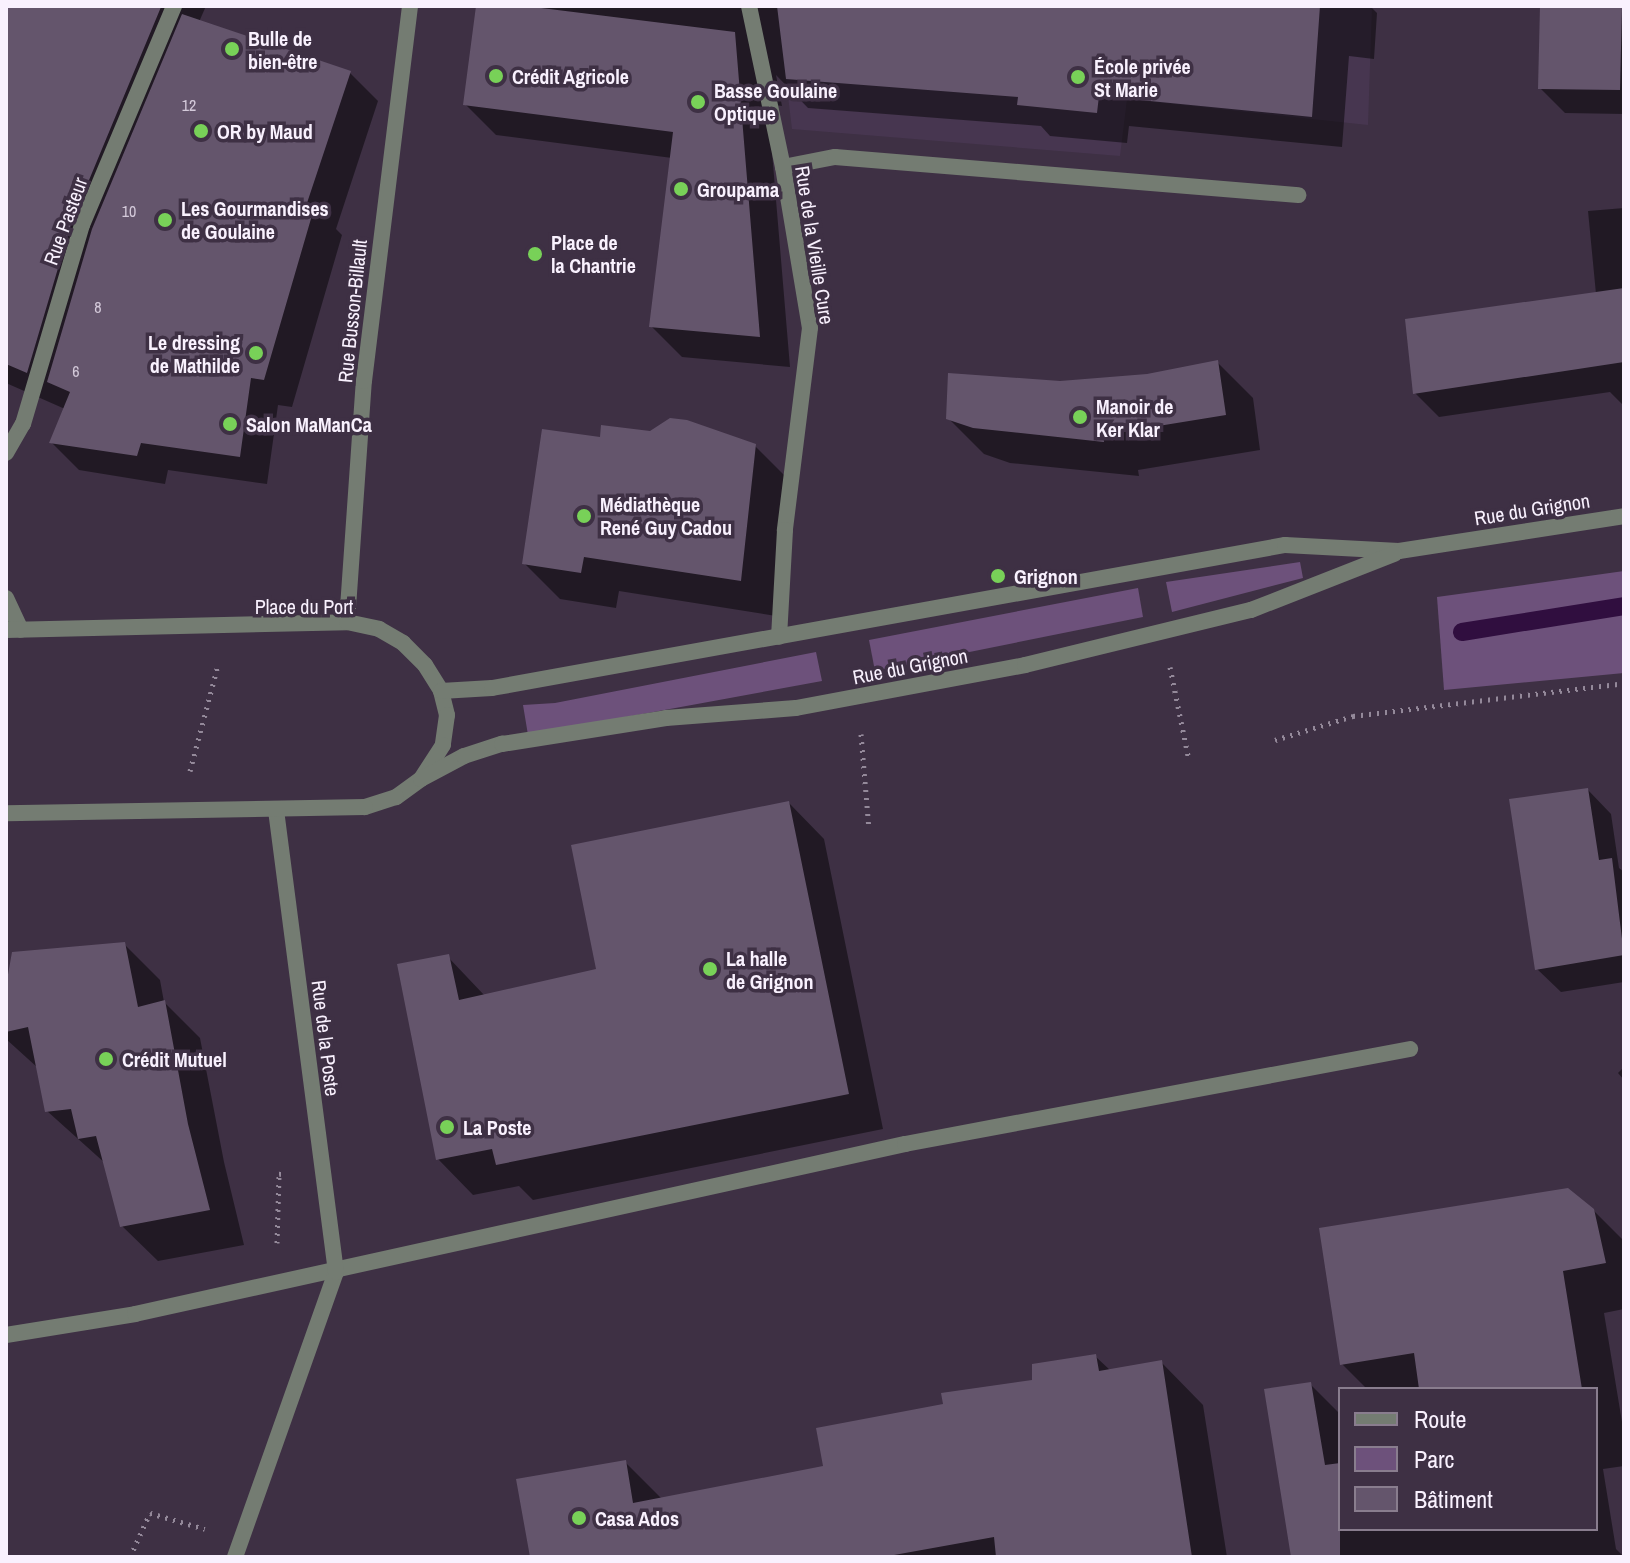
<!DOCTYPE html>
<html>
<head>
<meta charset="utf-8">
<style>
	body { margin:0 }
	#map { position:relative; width:1630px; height:1563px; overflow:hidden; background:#3e3044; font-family:"Archivo Narrow",sans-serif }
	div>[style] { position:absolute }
	.built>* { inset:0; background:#473650 }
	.green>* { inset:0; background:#6d517b }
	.shadow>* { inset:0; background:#0007 }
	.stream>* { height:18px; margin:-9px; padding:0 9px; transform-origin:9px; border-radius:9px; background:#300e3f }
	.building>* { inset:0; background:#64556c }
	.path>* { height:5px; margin-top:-2.5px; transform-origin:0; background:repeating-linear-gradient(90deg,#94899a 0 2px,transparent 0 8px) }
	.service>* { height:16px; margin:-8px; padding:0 8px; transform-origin:8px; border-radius:8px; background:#747c72 }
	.minor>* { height:16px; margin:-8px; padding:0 8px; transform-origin:8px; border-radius:8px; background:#747c72 }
	.tertiary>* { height:16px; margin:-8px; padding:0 8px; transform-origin:8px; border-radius:8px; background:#747c72 }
	.dots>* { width:22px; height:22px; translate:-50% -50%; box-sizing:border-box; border:4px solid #3e3044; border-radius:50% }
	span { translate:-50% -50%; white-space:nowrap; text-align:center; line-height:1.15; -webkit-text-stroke:7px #3e3044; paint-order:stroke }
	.number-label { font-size:16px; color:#d4cada }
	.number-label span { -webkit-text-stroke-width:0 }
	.poi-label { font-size:20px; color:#f9f1fe; font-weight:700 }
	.left { translate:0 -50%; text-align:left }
	.right { translate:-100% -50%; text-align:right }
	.street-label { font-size:20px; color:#f9f1fe }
	.frame { position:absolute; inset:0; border:8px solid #f9f1fe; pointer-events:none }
	.legend { position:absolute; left:1338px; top:1387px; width:260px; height:144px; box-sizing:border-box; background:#3e3044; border:2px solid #897d8e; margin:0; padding:10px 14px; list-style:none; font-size:24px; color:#f9f1fe }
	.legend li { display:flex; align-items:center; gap:16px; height:40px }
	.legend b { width:40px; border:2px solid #897d8e }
</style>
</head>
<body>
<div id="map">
	<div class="built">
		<div style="clip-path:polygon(777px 6px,1372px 6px,1368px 125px,1127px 99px,1120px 156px,792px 129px)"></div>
	</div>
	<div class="green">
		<div style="clip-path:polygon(1300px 562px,1303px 578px,1172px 612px,1166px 582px)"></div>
		<div style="clip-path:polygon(1624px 571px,1624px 673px,1444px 690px,1437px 597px)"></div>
		<div style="clip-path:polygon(1138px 588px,1143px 617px,875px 671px,869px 640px)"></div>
		<div style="clip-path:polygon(816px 652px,822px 681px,528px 735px,523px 705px,555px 703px)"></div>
	</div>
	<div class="shadow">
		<div style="clip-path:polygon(6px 6px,206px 6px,199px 22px,350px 73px,378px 101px,336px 229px,342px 235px,292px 407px,278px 405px,267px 484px,168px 470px,165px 484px,79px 470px,51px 442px,65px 409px,6px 383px)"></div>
		<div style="clip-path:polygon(478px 6px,1370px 6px,1377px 13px,1374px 59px,1349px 56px,1342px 147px,1129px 126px,1127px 143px,1050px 136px,1041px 126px,808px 108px,776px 75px,782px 106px,768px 104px,790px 367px,682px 357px,651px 326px,672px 158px,496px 135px,465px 104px)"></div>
		<div style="clip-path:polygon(1542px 6px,1624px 6px,1624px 114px,1565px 113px,1540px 88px)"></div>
		<div style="clip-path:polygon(1624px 208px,1624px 406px,1610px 392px,1439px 417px,1415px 393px,1596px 294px,1588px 211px)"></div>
		<div style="clip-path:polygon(1217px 362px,1253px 398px,1260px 450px,1138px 470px,1139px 476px,1010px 463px,984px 454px,948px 418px,1060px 383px,1147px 376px)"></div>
		<div style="clip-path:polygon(602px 439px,755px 446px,791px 482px,776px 616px,619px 591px,616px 608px,560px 599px,524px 563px)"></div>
		<div style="clip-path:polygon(1588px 790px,1611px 814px,1619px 868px,1624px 872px,1624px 982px,1561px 992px,1537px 969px)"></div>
		<div style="clip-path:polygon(789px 803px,824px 839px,883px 1129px,533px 1200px,519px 1186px,473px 1195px,438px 1159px,448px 957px,485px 996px,599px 970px)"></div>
		<div style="clip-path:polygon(124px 944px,160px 980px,164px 1002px,200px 1038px,224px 1162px,244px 1245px,158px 1261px,122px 1226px,106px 1164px,47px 1111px,38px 1068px,6px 1039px,6px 998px)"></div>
		<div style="clip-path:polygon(1624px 1067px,1624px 1080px,1618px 1073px)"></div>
		<div style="clip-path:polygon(1593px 1210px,1624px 1241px,1624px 1309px,1604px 1313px,1624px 1434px,1624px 1466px,1603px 1469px,1616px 1549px,1624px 1557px,1291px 1557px,1310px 1384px,1340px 1414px,1340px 1529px,1596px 1529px,1596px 1389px,1367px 1389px,1342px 1364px)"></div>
		<div style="clip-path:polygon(1095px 1356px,1111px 1371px,1161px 1362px,1203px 1405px,1227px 1557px,532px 1557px,625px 1462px,662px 1499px,826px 1468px,945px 1406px,1035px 1382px)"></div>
	</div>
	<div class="stream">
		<div style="left:1462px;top:632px;width:164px;rotate:-9.1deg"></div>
	</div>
	<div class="building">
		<div style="clip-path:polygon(6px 6px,161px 7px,72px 221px,27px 373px,6px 364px)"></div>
		<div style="clip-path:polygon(476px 6px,525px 6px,735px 32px,760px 337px,649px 327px,673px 132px,463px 105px)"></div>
		<div style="clip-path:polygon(777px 6px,1320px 6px,1312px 117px,1099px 96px,1097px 113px,1017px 105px,1018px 97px,786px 79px)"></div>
		<div style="clip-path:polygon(1540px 6px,1622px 6px,1620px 90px,1538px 89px)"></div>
		<div style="clip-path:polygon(182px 14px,351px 71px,307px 203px,315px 205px,264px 380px,251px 378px,240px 457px,141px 443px,137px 456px,49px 443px,70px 392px,47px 382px,92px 229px)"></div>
		<div style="clip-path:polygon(1624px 288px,1624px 362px,1413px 394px,1405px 319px)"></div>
		<div style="clip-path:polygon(1218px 360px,1226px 415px,1103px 435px,1104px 442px,973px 428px,946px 419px,948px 373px,1060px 381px,1147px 374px)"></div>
		<div style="clip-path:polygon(670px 418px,687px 420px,756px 444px,741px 581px,584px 557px,581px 573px,522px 564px,542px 429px,600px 437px,601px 425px,650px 431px)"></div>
		<div style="clip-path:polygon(1588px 788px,1599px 860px,1612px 858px,1624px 955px,1535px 970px,1509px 799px)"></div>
		<div style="clip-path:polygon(789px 801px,849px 1094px,496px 1165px,492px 1149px,436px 1160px,397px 964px,449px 954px,459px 1000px,596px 969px,571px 845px)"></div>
		<div style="clip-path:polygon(125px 942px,138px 1007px,165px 1000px,188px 1124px,210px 1210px,120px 1227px,96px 1136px,78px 1139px,71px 1109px,45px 1112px,28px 1027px,6px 1032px,6px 986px,12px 952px)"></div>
		<div style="clip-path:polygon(1568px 1188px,1594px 1209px,1606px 1263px,1563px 1271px,1582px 1389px,1419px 1389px,1414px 1353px,1340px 1365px,1319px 1228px)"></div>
		<div style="clip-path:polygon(1096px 1354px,1099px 1371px,1162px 1360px,1192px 1557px,996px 1557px,994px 1537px,883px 1557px,530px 1557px,516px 1479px,626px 1460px,633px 1503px,823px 1466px,816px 1428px,943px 1404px,941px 1393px,1032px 1380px,1032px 1364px)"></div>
		<div style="clip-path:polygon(1311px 1382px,1325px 1465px,1340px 1463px,1340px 1557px,1291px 1557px,1264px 1389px)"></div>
	</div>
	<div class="path">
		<div style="left:1170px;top:667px;width:95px;rotate:78.5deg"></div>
		<div style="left:861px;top:734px;width:95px;rotate:85.2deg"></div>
		<div style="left:1275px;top:740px;width:82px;rotate:-17.1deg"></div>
		<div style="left:1353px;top:716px;width:273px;rotate:-6.9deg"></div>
		<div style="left:190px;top:771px;width:110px;rotate:-75.2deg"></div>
		<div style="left:277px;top:1243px;width:69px;rotate:-88.3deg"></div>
		<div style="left:279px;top:1174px;width:5px;rotate:-11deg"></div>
		<div style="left:130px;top:1557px;width:48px;rotate:-65.6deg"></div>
		<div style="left:150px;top:1513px;width:57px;rotate:16.2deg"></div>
	</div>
	<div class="service">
		<div style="left:783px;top:167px;width:53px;rotate:-10.9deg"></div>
		<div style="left:835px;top:157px;width:465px;rotate:4.7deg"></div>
	</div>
	<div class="minor">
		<div style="left:749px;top:6px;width:165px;rotate:78.1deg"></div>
		<div style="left:783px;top:167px;width:163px;rotate:80.5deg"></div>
		<div style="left:810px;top:328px;width:204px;rotate:97.1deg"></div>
		<div style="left:785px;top:530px;width:107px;rotate:93.2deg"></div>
		<div style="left:6px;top:453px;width:34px;rotate:-60deg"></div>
		<div style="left:23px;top:424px;width:208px;rotate:-73.5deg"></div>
		<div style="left:82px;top:225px;width:238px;rotate:-67.2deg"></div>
		<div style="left:6px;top:1335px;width:131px;rotate:-9.2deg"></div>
		<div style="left:135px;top:1314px;width:789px;rotate:-12.45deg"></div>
		<div style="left:905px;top:1144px;width:514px;rotate:-10.65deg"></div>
		<div style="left:235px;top:1557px;width:302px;rotate:-70.5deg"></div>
		<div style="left:336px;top:1272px;width:467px;rotate:-97.4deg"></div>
	</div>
	<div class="tertiary">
		<div style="left:6px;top:598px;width:35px;rotate:65deg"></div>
		<div style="left:347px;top:622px;width:242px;rotate:-86deg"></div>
		<div style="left:364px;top:381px;width:378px;rotate:-83deg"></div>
		<div style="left:6px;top:630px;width:341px;rotate:-1.3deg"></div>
		<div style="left:347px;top:622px;width:33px;rotate:12deg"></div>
		<div style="left:379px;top:629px;width:28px;rotate:30deg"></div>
		<div style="left:403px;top:643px;width:31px;rotate:45deg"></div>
		<div style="left:425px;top:665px;width:31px;rotate:58deg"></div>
		<div style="left:441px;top:691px;width:25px;rotate:76deg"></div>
		<div style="left:447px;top:715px;width:30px;rotate:98deg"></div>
		<div style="left:443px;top:745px;width:40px;rotate:122.9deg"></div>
		<div style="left:421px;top:779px;width:31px;rotate:144deg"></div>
		<div style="left:396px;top:797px;width:33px;rotate:162deg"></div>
		<div style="left:365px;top:807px;width:359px;rotate:179deg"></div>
		<div style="left:441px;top:691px;width:51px;rotate:-3.4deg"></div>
		<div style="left:492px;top:688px;width:806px;rotate:-10.22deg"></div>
		<div style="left:1285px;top:545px;width:114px;rotate:3deg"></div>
		<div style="left:1399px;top:551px;width:228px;rotate:-8.8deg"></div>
		<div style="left:421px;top:779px;width:49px;rotate:-28.1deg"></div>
		<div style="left:464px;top:756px;width:40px;rotate:-18deg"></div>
		<div style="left:502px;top:744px;width:166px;rotate:-9deg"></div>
		<div style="left:666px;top:718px;width:130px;rotate:-4.4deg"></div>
		<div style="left:796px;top:708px;width:233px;rotate:-10.6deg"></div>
		<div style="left:1025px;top:665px;width:233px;rotate:-13.7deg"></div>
		<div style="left:1251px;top:610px;width:154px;rotate:-21.4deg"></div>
	</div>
	<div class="dots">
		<div style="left:232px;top:49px;background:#78d158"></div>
		<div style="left:496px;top:76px;background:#78d158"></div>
		<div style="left:1078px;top:77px;background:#78d158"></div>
		<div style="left:698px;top:102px;background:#78d158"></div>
		<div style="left:201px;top:131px;background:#78d158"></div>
		<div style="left:681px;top:189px;background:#78d158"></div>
		<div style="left:165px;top:220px;background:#78d158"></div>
		<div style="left:535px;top:254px;background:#78d158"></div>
		<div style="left:256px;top:353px;background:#78d158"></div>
		<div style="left:1080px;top:417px;background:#78d158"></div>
		<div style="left:230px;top:424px;background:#78d158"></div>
		<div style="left:584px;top:516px;background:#78d158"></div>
		<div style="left:998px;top:576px;background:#78d158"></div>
		<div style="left:710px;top:969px;background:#78d158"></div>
		<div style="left:106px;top:1059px;background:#78d158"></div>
		<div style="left:447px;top:1127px;background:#78d158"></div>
		<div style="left:579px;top:1518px;background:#78d158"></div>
	</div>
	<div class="number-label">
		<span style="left:189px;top:105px">12</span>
		<span style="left:129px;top:211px">10</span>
		<span style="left:98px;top:307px">8</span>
		<span style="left:76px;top:371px">6</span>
	</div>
	<div class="poi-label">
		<span class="left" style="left:248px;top:50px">Bulle de<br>bien-être</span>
		<span class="left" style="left:1094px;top:78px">École privée<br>St Marie</span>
		<span class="left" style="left:512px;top:76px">Crédit Agricole</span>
		<span class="left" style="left:714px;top:102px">Basse Goulaine<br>Optique</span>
		<span class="left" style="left:217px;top:131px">OR by Maud</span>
		<span class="left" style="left:697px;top:189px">Groupama</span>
		<span class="left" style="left:181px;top:220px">Les Gourmandises<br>de Goulaine</span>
		<span class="left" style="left:551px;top:254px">Place de<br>la Chantrie</span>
		<span class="right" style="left:240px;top:354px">Le dressing<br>de Mathilde</span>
		<span class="left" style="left:1096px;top:418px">Manoir de<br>Ker Klar</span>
		<span class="left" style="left:246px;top:424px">Salon MaManCa</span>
		<span class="left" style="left:600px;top:516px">Médiathèque<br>René Guy Cadou</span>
		<span class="left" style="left:1014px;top:576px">Grignon</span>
		<span class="left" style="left:726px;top:970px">La halle<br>de Grignon</span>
		<span class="left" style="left:122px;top:1059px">Crédit Mutuel</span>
		<span class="left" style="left:463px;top:1127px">La Poste</span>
		<span class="left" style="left:595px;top:1518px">Casa Ados</span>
	</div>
	<div class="street-label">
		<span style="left:65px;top:221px;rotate:-70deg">Rue Pasteur</span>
		<span style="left:815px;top:245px;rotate:81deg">Rue de la Vieille Cure</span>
		<span style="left:352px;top:311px;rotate:-84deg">Rue Busson-Billault</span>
		<span style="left:1532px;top:509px;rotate:-9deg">Rue du Grignon</span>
		<span style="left:304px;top:606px">Place du Port</span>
		<span style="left:910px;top:666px;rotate:-11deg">Rue du Grignon</span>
		<span style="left:326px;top:1038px;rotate:83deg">Rue de la Poste</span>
	</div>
	<div class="frame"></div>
	<ul class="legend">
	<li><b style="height:10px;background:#747c72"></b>Route</li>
	<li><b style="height:22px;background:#6d517b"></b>Parc</li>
	<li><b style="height:22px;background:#64556c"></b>Bâtiment</li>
	</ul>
</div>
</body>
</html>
